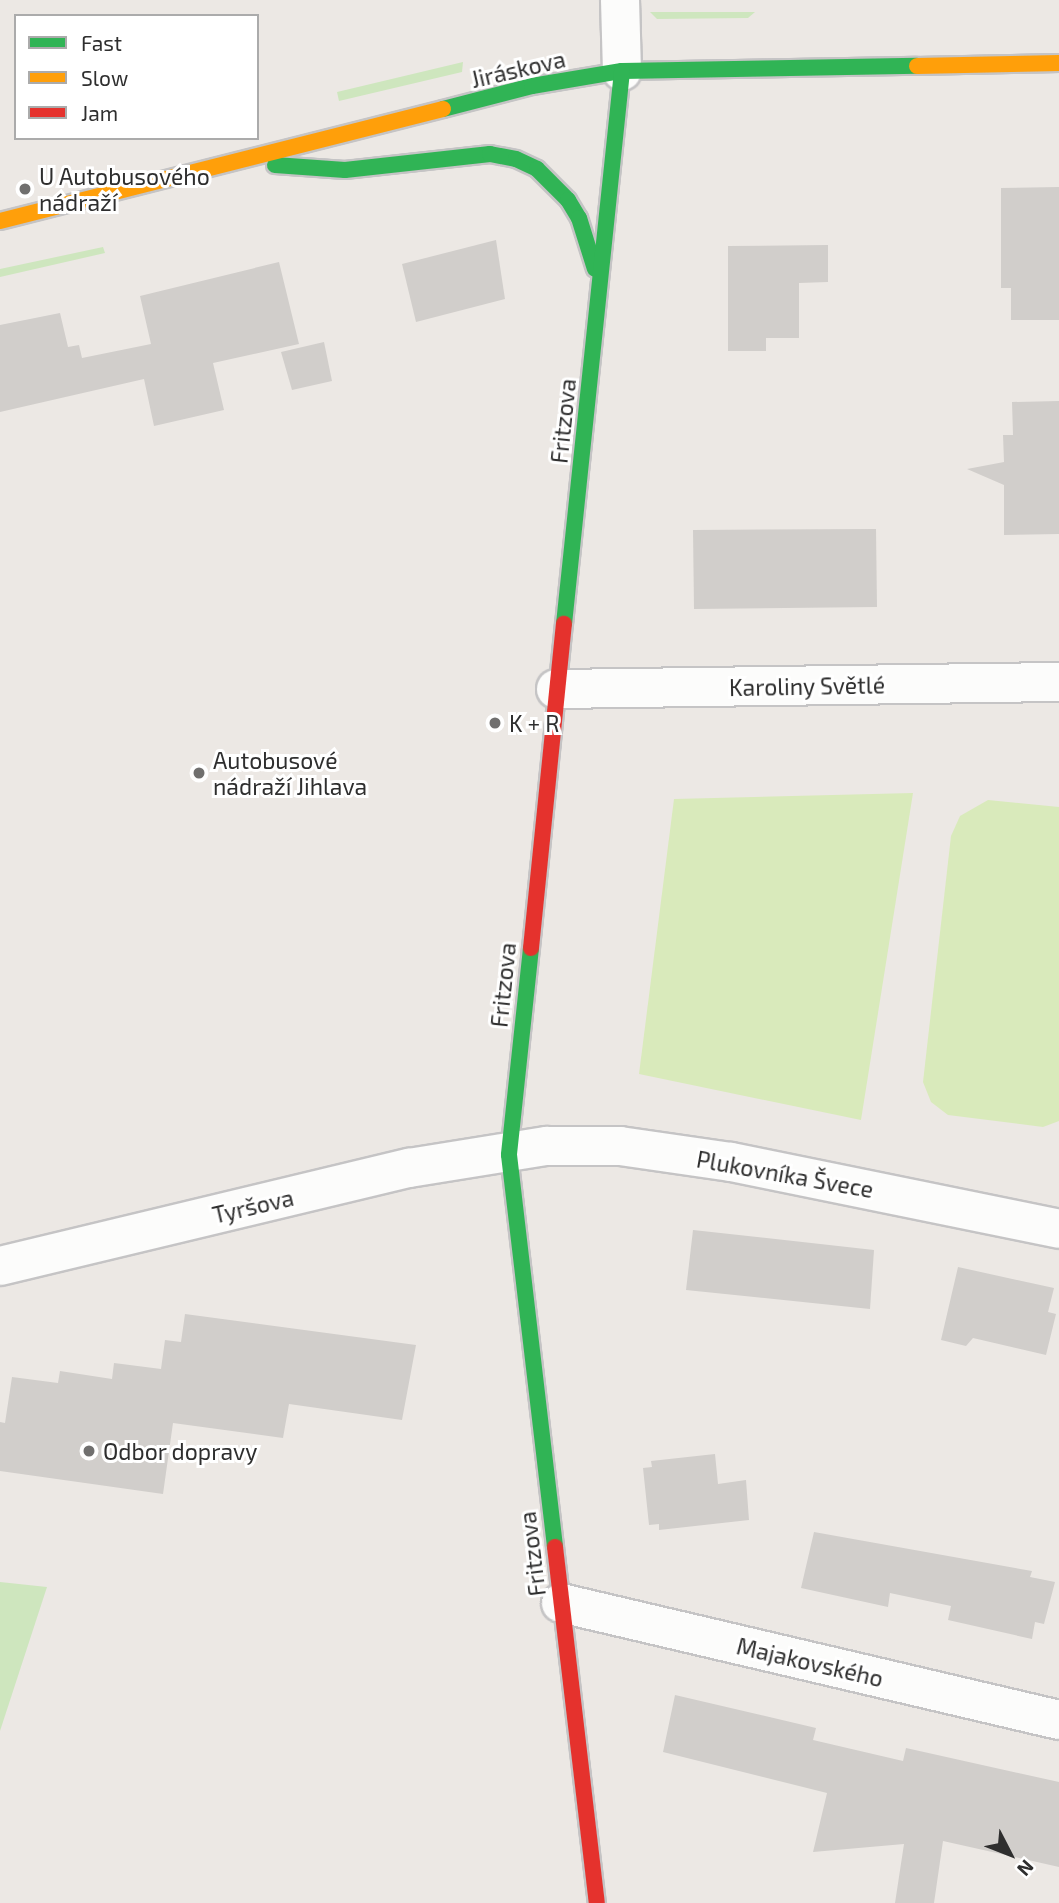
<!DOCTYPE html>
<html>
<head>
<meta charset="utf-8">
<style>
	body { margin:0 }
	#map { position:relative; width:1059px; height:1903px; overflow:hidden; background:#ece8e4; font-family:"Exo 2",sans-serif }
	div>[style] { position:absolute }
	.green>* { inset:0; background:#cee6be }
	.pitch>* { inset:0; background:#d9eabb }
	.building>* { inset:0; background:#d1cecb }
	.roads { filter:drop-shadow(2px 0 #c5c4c5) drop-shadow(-2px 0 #c5c4c5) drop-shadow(0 2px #c5c4c5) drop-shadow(0 -2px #c5c4c5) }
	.street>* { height:38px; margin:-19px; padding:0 19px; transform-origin:19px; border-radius:19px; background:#fcfcfb }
	.fast>* { height:16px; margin:-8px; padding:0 8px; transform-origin:8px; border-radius:8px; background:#30b455 }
	.slow>* { height:16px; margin:-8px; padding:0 8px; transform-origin:8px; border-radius:8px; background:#ff9f0a }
	.jam>* { height:16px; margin:-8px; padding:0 8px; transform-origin:8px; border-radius:8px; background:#e5322d }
	.dots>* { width:19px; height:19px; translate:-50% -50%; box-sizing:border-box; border:4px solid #fff; border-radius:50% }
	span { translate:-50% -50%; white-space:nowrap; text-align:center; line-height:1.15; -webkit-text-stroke:6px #fff; paint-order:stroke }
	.street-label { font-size:23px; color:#2e2e2e }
	.poi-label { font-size:23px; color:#2e2e2e }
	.left { translate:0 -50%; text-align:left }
	.legend { position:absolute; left:14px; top:14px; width:245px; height:126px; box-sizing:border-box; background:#fff; border:2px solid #ababab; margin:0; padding:9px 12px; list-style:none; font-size:21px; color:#2e2e2e }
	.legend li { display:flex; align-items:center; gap:14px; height:35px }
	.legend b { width:35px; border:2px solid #ababab }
	.north { position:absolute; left:975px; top:1819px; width:70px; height:70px; -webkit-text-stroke:5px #fff; paint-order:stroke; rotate:132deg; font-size:19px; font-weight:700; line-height:28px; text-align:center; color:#2e2e2e }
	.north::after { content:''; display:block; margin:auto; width:24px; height:32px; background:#2e2e2e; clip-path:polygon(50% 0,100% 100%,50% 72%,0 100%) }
</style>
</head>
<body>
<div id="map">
	<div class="green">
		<div style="clip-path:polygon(650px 12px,755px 12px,748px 18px,657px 19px)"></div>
		<div style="clip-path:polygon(463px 62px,462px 72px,339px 101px,337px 92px)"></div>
		<div style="clip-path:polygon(103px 247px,105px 253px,0 277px,0 269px)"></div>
		<div style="clip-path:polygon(0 1582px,47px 1587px,0 1731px)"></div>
	</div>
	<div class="pitch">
		<div style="clip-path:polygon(913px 793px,861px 1120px,639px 1074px,674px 799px)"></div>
		<div style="clip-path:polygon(988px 800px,1059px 807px,1059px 1121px,1043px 1127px,948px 1115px,931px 1102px,923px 1082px,951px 836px,960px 816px)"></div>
	</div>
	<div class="building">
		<div style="clip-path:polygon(1059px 187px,1059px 320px,1011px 320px,1011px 288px,1001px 288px,1001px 188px)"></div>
		<div style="clip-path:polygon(496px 240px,505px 299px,416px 322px,402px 264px)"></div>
		<div style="clip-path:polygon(828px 245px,828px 282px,799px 283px,799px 338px,766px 338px,766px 351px,728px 351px,728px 246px)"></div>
		<div style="clip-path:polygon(279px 262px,299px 344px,213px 363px,224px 410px,154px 426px,144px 379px,0 412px,0 325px,60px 313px,68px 347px,79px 345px,82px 358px,151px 344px,140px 296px)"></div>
		<div style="clip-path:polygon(324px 342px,332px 381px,292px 390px,281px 352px)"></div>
		<div style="clip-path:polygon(1059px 401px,1059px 534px,1004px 535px,1004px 485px,967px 469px,1004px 462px,1003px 435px,1013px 435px,1012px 402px)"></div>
		<div style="clip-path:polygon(876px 529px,877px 607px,694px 609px,693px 530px)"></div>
		<div style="clip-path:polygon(693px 1230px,874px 1250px,870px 1309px,686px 1290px)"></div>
		<div style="clip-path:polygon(958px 1267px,1054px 1288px,1048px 1312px,1056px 1314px,1046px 1355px,973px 1338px,966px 1346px,941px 1340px)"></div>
		<div style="clip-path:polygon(185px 1314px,416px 1345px,402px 1420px,289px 1404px,283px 1438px,173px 1423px,163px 1494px,0 1471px,0 1422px,5px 1423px,12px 1377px,58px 1383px,60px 1371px,112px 1379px,114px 1363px,161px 1369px,165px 1340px,181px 1342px)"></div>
		<div style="clip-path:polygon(715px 1454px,718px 1484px,746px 1480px,749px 1520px,659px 1530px,659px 1524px,649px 1525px,643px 1468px,652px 1467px,651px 1461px)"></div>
		<div style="clip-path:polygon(814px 1532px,1032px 1571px,1030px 1577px,1055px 1582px,1044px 1624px,1035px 1622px,1032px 1639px,948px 1620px,951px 1606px,890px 1593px,888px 1607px,801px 1588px)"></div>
		<div style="clip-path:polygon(675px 1695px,816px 1728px,813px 1740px,903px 1761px,906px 1748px,1059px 1782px,1059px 1867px,943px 1841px,934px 1903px,895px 1903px,904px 1844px,813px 1852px,827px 1793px,663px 1752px)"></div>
	</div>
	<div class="roads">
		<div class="street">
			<div style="left:620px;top:0;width:71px;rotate:88.4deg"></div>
			<div style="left:556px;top:689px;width:503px;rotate:-0.8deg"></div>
			<div style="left:0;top:1266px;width:421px;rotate:-13.5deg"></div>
			<div style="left:409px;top:1168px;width:140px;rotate:-9.1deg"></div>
			<div style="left:547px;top:1146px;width:73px"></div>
			<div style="left:620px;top:1146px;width:112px;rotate:8.2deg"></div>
			<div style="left:731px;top:1162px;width:335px;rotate:11.5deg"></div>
			<div style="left:561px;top:1603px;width:512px;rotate:13.22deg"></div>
		</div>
		<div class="fast">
			<div style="left:443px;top:109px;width:92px;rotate:-14.5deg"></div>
			<div style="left:532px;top:86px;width:91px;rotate:-9.5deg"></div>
			<div style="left:622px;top:71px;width:295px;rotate:-1deg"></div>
			<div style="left:275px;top:165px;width:70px;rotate:4.1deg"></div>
			<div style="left:345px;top:170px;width:146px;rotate:-6.3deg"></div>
			<div style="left:490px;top:154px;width:26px;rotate:11deg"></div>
			<div style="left:516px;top:159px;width:23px;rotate:25deg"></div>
			<div style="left:537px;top:169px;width:44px;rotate:45deg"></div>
			<div style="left:568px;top:200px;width:21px;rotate:59deg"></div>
			<div style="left:579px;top:218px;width:53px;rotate:72.6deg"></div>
			<div style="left:564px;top:624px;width:556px;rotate:-84.01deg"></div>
			<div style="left:531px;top:948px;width:208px;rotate:96.1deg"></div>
			<div style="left:509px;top:1155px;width:395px;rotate:83.3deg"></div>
		</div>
		<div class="slow">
			<div style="left:917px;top:66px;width:142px;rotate:-1.2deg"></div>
			<div style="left:0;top:221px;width:457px;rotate:-14.2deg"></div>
		</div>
		<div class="jam">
			<div style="left:531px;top:948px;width:326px;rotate:-84.2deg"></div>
			<div style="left:555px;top:1547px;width:358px;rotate:83.3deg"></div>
		</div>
	</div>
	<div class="dots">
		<div style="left:25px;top:189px;background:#706f6e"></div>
		<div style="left:495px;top:723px;background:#706f6e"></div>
		<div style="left:199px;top:773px;background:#706f6e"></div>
		<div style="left:89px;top:1451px;background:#706f6e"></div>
	</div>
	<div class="street-label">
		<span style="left:518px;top:69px;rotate:-13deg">Jiráskova</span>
		<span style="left:563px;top:421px;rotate:-84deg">Fritzova</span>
		<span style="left:807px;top:686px;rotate:-1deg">Karoliny Světlé</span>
		<span style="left:503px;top:985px;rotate:-84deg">Fritzova</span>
		<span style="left:785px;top:1174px;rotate:10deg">Plukovníka Švece</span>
		<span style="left:253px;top:1206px;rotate:-13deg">Tyršova</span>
		<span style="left:532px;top:1554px;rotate:-97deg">Fritzova</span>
		<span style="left:810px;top:1662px;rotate:13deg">Majakovského</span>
	</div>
	<div class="poi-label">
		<span class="left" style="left:39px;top:189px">U Autobusového<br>nádraží</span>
		<span class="left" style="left:509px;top:723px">K + R</span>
		<span class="left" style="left:213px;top:773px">Autobusové<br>nádraží Jihlava</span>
		<span class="left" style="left:103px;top:1451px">Odbor dopravy</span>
	</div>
	<ul class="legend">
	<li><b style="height:9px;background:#30b455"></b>Fast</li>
	<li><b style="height:9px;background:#ff9f0a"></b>Slow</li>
	<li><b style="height:9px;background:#e5322d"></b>Jam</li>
	</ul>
	<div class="north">N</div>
</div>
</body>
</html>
